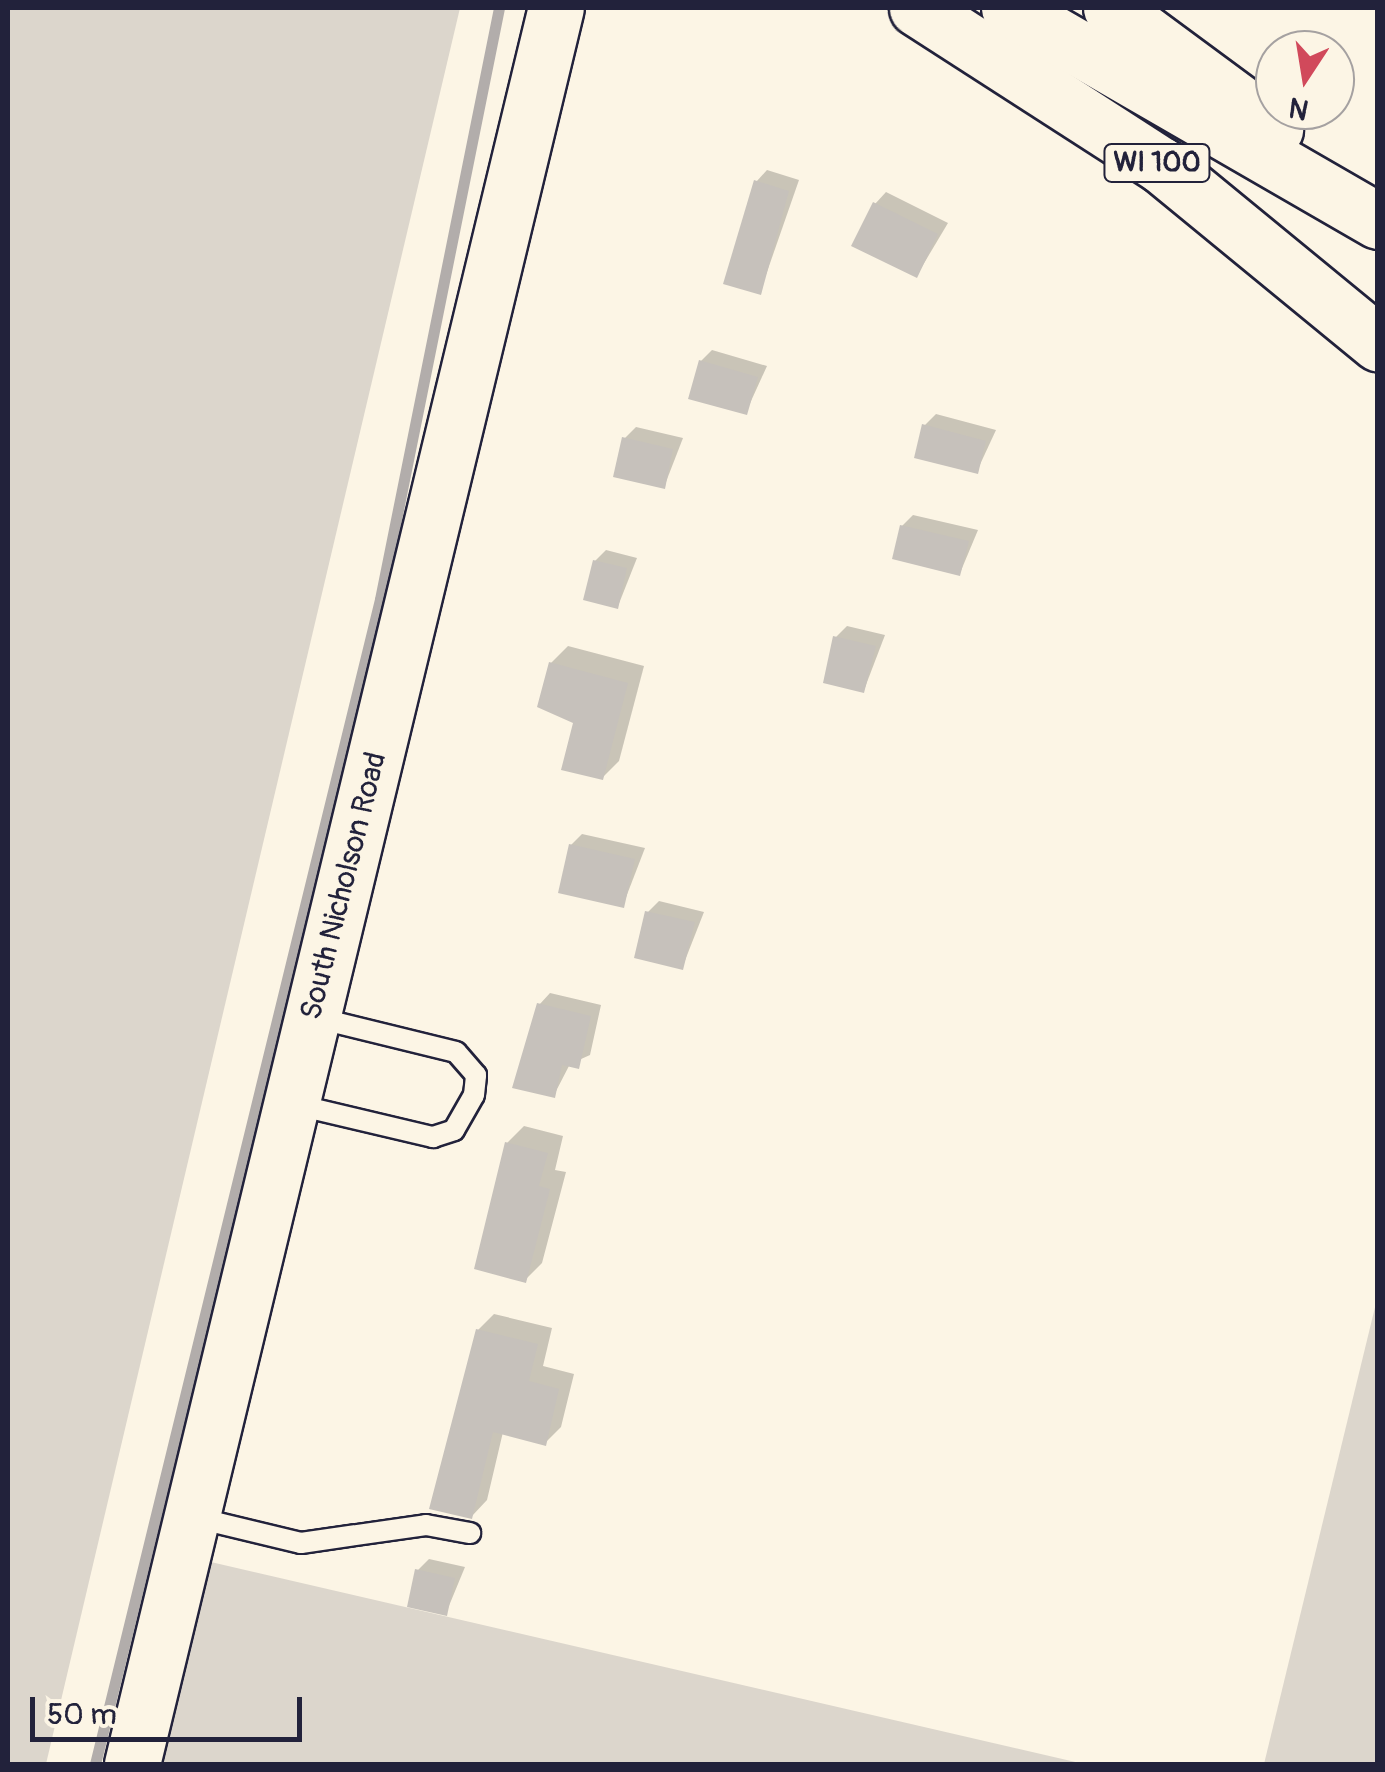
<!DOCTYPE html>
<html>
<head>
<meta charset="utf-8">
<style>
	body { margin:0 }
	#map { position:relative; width:1385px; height:1772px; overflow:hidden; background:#fcf5e5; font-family:Pangolin,sans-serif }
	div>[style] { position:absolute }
	.green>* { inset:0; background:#dcd6cc }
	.shadow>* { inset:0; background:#0003 }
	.stream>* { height:11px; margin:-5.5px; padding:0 5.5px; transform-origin:5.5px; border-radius:5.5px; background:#b2adab }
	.building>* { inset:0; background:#c6c1bb }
	.roads { filter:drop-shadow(2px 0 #22223b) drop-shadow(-2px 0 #22223b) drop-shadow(0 2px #22223b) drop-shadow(0 -2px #22223b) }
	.lane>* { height:20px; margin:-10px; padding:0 10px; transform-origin:10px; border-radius:10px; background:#fcf5e5 }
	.secondary>* { height:55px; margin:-27.5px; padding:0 27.5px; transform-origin:27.5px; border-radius:27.5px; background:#fcf5e5 }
	.primary>* { height:55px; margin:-27.5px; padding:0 27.5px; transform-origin:27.5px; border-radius:27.5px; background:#fcf5e5 }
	span { translate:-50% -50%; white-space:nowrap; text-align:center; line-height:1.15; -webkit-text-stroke:9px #fcf5e5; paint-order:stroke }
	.shield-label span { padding:2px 8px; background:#fcf5e5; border:2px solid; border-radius:8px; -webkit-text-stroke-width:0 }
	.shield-label { font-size:28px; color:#22223b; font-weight:700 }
	.street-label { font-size:30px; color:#22223b }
	.frame { position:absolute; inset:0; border:10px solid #22223b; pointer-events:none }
	.north { position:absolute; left:1255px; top:30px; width:100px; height:100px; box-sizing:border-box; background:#fcf5e5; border:2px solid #a5a1a1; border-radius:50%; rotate:192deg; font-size:28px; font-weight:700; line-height:40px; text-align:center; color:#22223b }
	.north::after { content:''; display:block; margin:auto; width:35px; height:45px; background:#d1495b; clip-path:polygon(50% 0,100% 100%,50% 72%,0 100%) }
	.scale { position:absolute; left:30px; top:1697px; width:272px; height:45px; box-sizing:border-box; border:5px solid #22223b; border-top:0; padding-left:12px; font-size:30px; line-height:35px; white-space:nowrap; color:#22223b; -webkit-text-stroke:8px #fcf5e5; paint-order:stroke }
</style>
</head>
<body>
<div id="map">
	<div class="green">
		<div style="clip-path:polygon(8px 8px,460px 8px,46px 1764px,8px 1764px)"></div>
		<div style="clip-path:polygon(1377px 1299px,1377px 1764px,1264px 1764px)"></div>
		<div style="clip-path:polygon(198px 1559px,1084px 1764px,149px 1764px)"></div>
	</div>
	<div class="shadow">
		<div style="clip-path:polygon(767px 170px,799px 180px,760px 292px,756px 182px)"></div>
		<div style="clip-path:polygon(886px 192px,948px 223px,917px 275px,875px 204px)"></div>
		<div style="clip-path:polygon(712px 350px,767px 366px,746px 412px,701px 361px)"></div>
		<div style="clip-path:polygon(936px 414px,996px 430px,977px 471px,925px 425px)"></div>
		<div style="clip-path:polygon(636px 427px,683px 438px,664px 487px,625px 438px)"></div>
		<div style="clip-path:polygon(913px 515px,978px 530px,960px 573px,902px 526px)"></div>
		<div style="clip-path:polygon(606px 550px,637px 558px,618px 606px,595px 561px)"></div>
		<div style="clip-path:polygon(847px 626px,885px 635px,864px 690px,836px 637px)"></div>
		<div style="clip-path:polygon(568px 646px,644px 666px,619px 761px,602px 778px,551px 663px)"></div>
		<div style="clip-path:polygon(582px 834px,645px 848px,623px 905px,571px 845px)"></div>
		<div style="clip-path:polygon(659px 901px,704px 912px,682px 968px,648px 912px)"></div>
		<div style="clip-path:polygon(550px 993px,601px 1005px,590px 1055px,570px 1064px,554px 1095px,539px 1005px)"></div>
		<div style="clip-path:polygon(524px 1126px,563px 1136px,555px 1170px,566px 1172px,542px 1263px,525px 1280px,507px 1143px)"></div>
		<div style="clip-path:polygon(494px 1314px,552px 1328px,543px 1366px,574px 1374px,561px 1427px,545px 1443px,503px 1432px,487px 1500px,472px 1516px,478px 1330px)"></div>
		<div style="clip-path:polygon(429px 1559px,465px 1567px,446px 1613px,418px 1570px)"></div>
	</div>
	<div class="stream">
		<div style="left:95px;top:1764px;width:1199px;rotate:-76.25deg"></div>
		<div style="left:380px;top:599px;width:603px;rotate:-78.62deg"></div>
	</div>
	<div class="building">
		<div style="clip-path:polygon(754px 180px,789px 191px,761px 295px,723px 284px)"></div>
		<div style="clip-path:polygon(873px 202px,938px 234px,917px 278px,851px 246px)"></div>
		<div style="clip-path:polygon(699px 360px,758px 377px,747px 415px,688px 399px)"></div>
		<div style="clip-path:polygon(922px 424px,986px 441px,978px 474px,914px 458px)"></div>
		<div style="clip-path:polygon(622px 437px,673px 449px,665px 489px,613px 477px)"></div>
		<div style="clip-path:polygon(900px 525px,969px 541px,960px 576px,892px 559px)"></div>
		<div style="clip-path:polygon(593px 560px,627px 568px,618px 609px,583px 600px)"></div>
		<div style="clip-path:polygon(833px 636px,876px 646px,864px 693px,823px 683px)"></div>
		<div style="clip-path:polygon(549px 662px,628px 683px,603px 780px,561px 770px,573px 723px,537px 707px)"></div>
		<div style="clip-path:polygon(569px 844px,635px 859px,624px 908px,558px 893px)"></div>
		<div style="clip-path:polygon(645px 911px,695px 922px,683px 970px,634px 958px)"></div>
		<div style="clip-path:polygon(537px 1003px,591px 1016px,579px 1069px,562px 1065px,555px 1098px,512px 1088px)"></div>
		<div style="clip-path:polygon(505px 1142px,548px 1153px,539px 1186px,550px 1189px,526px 1283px,474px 1269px)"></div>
		<div style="clip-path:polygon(476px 1329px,538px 1344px,529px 1381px,559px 1389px,546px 1446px,493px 1432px,472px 1519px,429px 1509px)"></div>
		<div style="clip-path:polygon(415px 1569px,455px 1578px,447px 1616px,407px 1607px)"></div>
	</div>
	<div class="roads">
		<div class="lane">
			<div style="left:293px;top:1104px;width:144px;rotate:13.3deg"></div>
			<div style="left:433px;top:1137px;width:22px;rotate:-18deg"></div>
			<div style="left:454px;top:1130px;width:40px;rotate:-60.3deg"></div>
			<div style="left:474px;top:1095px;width:20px;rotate:-84deg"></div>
			<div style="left:476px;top:1075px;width:30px;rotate:-131deg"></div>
			<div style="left:456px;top:1052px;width:147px;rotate:-166.2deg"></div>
			<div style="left:193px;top:1517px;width:111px;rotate:13.5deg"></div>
			<div style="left:301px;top:1543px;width:126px;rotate:-8.2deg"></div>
			<div style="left:426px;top:1525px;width:45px;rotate:10.3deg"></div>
		</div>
		<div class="secondary">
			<div style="left:132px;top:1764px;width:1806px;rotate:-76.43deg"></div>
		</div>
		<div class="primary">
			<div style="left:917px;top:8px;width:290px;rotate:32.8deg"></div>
			<div style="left:1161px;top:165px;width:281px;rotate:39.4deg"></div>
			<div style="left:1009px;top:8px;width:426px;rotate:30deg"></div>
			<div style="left:1111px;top:8px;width:204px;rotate:36.4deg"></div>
		</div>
	</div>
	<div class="shield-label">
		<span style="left:1157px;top:163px">WI 100</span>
	</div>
	<div class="street-label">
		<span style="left:344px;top:886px;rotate:-76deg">South Nicholson Road</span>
	</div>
	<div class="frame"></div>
	<div class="north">N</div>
	<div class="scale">50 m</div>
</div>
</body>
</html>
